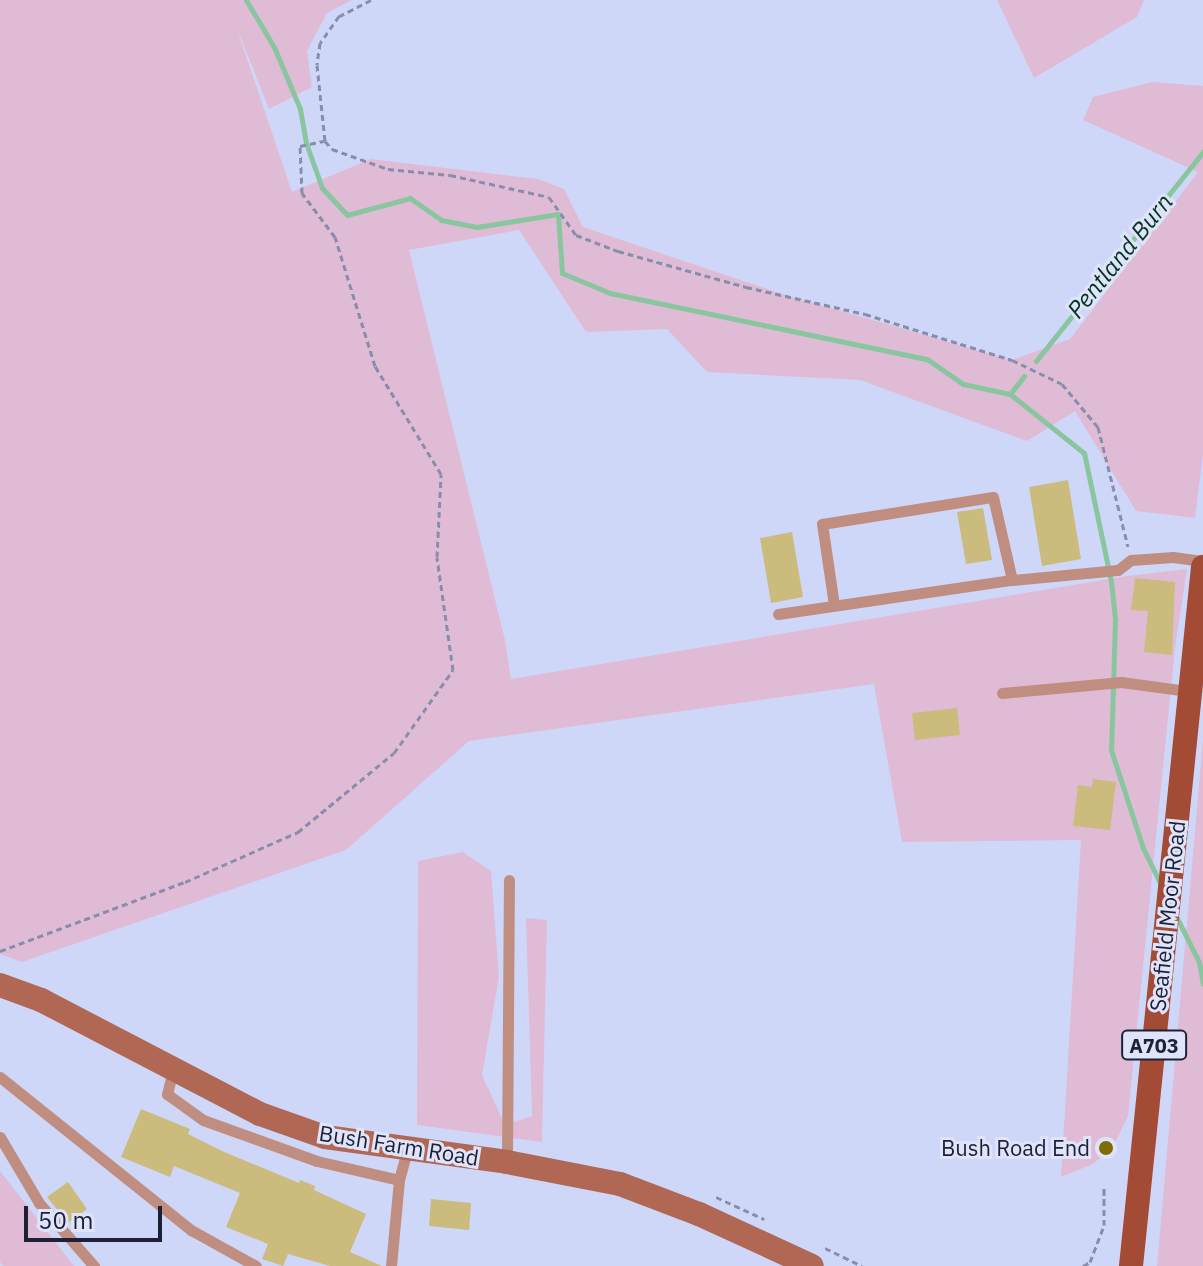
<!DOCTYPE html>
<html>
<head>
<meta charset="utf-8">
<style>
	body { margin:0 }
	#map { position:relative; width:1203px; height:1266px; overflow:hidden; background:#cfd7f9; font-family:"IBM Plex Sans",sans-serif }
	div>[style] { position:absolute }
	.green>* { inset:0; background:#e0bbd6 }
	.stream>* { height:5px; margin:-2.5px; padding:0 2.5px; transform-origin:2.5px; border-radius:2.5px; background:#89c59f }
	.building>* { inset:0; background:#cbbb7d }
	.path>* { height:3px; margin-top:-1.5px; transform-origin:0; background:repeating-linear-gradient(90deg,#878daa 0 6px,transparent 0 10px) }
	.lane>* { height:11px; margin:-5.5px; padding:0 5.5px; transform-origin:5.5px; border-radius:5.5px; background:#c08e81 }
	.secondary>* { height:24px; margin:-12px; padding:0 12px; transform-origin:12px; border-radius:12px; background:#b06855 }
	.primary>* { height:24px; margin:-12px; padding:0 12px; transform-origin:12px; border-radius:12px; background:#a34b35 }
	.dots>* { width:22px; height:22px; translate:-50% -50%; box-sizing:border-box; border:4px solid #dfe4fb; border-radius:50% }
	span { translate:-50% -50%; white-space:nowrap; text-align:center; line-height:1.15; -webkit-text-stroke:6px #dfe4fb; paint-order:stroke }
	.shield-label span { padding:2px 6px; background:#dfe4fb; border:2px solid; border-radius:6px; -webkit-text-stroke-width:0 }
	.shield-label { font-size:20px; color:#1e2136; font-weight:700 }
	.street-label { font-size:22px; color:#1e2136 }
	.poi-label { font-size:22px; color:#1e2136 }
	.right { translate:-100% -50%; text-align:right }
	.water-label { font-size:24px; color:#04351d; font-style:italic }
	.scale { position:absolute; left:24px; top:1206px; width:138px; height:36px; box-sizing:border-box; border:4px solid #1e2136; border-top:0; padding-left:10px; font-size:24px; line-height:28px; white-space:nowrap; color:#1e2136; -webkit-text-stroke:6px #dfe4fb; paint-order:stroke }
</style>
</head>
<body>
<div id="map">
	<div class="green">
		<div style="clip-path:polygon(0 0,352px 0,327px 13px,307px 51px,312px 87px,269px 109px,236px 26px,292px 192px,371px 159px,538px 179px,564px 189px,583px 227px,782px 294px,1012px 360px,1070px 339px,1198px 172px,1083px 120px,1093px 97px,1152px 82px,1203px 86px,1203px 455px,1195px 518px,1136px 511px,1075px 411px,1027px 441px,860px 380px,707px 372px,667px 329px,586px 332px,519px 230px,409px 250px,505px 640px,511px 679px,1127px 576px,1187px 569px,1175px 648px,1128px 1116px,1113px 1147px,1093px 1164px,1061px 1177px,1081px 840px,902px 842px,874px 684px,469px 741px,346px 850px,22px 962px,0 954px)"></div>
		<div style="clip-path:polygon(997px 0,1144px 0,1137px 17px,1034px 78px)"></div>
		<div style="clip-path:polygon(1203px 740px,1203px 1266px,1157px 1266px)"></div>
		<div style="clip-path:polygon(463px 852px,491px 871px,499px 977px,482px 1075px,505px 1125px,532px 1116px,526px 918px,547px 920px,542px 1142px,417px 1125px,418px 861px)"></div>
		<div style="clip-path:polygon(0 1171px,74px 1266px,3px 1266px,0 1262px)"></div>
	</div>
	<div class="stream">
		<div style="left:246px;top:0;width:55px;rotate:59.2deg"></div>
		<div style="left:274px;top:47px;width:67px;rotate:67.2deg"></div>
		<div style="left:300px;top:109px;width:35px;rotate:80deg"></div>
		<div style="left:306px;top:143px;width:48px;rotate:70.4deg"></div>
		<div style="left:322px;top:188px;width:37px;rotate:47deg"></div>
		<div style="left:347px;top:215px;width:65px;rotate:-15.1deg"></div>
		<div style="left:410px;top:198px;width:38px;rotate:35deg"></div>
		<div style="left:441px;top:220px;width:37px;rotate:11deg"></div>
		<div style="left:477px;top:227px;width:82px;rotate:-9.1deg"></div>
		<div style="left:558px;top:214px;width:59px;rotate:86.1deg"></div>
		<div style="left:562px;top:273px;width:52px;rotate:22.6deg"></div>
		<div style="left:610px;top:293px;width:324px;rotate:11.8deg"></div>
		<div style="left:927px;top:359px;width:44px;rotate:34.8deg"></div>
		<div style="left:963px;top:384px;width:48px;rotate:12deg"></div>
		<div style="left:1010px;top:394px;width:95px;rotate:38.6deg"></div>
		<div style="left:1084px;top:453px;width:131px;rotate:78.1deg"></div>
		<div style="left:1111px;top:581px;width:38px;rotate:84deg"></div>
		<div style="left:1115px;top:619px;width:131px;rotate:91.7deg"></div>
		<div style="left:1111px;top:750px;width:103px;rotate:71.9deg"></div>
		<div style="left:1143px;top:848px;width:39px;rotate:64deg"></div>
		<div style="left:1036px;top:361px;width:268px;rotate:-51.4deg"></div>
		<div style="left:1010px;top:394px;width:23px;rotate:-52deg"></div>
		<div style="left:1177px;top:918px;width:49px;rotate:63.4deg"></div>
		<div style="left:1199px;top:962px;width:22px;rotate:80deg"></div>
	</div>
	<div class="building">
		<div style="clip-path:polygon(1068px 480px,1081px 559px,1042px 566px,1029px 487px)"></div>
		<div style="clip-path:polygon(983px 508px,992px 560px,966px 564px,957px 512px)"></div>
		<div style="clip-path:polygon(792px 532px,803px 597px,771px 603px,760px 538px)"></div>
		<div style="clip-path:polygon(1135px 578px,1175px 582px,1172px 655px,1144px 652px,1148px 611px,1131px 610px)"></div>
		<div style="clip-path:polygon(957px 708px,960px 735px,915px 740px,912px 713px)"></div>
		<div style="clip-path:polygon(1093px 779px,1116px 782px,1110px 830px,1073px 826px,1078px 785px,1092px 787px)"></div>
		<div style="clip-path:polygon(141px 1109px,190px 1129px,188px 1134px,222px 1151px,299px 1183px,300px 1180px,315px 1186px,314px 1190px,366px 1214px,350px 1252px,382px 1266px,330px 1266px,288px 1254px,283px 1266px,262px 1259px,268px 1244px,226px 1227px,240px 1193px,174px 1166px,170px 1177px,121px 1157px)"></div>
		<div style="clip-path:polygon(68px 1182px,87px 1209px,68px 1223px,47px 1197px)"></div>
		<div style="clip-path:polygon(431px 1199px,471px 1203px,469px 1230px,429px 1226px)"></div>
	</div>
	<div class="path">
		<div style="left:371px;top:0;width:36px;rotate:153deg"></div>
		<div style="left:339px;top:16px;width:33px;rotate:125deg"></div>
		<div style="left:320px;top:43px;width:22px;rotate:98deg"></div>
		<div style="left:317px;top:65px;width:76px;rotate:84deg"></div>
		<div style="left:325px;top:141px;width:11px;rotate:49deg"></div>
		<div style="left:332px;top:149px;width:59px;rotate:19.7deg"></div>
		<div style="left:388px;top:169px;width:62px;rotate:5.5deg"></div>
		<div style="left:450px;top:175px;width:101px;rotate:12.5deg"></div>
		<div style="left:549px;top:197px;width:47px;rotate:54.6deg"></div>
		<div style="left:576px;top:235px;width:45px;rotate:20.9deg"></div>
		<div style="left:618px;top:251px;width:133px;rotate:15.7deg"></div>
		<div style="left:746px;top:287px;width:122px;rotate:12.8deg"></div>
		<div style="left:865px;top:314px;width:154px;rotate:17.4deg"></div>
		<div style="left:1012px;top:360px;width:55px;rotate:25.6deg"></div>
		<div style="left:1062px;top:384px;width:56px;rotate:50.1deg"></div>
		<div style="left:1098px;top:427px;width:123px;rotate:75.9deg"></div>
		<div style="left:0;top:951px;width:197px;rotate:-20.5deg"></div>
		<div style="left:185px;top:882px;width:124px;rotate:-23.9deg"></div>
		<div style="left:298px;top:832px;width:124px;rotate:-39.5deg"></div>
		<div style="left:394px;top:753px;width:102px;rotate:-54.6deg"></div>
		<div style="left:453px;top:670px;width:114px;rotate:-98.1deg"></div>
		<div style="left:437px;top:557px;width:83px;rotate:-87.2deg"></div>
		<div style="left:441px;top:474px;width:127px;rotate:-121.4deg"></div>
		<div style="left:375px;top:366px;width:135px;rotate:-107.2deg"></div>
		<div style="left:335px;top:237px;width:55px;rotate:-126.9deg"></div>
		<div style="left:302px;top:193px;width:47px;rotate:-92.4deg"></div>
		<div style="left:300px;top:146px;width:25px;rotate:-12deg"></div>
		<div style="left:716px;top:1197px;width:53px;rotate:24.6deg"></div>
		<div style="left:825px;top:1248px;width:41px;rotate:25.9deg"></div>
		<div style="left:1083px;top:1266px;width:8px;rotate:-30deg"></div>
		<div style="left:1090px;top:1262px;width:40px;rotate:-69deg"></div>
		<div style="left:1104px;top:1225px;width:39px;rotate:-90deg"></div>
	</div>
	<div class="lane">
		<div style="left:834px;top:605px;width:82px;rotate:-98.4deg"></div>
		<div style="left:822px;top:524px;width:173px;rotate:-9deg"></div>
		<div style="left:993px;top:497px;width:85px;rotate:77.1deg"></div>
		<div style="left:778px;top:614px;width:236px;rotate:-8.3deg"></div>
		<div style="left:1012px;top:580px;width:106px;rotate:-5.4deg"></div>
		<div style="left:1118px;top:570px;width:16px;rotate:-38deg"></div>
		<div style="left:1131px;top:560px;width:42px;rotate:-4.1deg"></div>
		<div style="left:1173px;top:557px;width:30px;rotate:8deg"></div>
		<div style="left:1002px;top:693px;width:120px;rotate:-5.3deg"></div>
		<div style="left:1121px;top:682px;width:68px;rotate:7.7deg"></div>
		<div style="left:173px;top:1070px;width:25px;rotate:104deg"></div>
		<div style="left:167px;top:1094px;width:44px;rotate:35.8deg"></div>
		<div style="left:203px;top:1120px;width:121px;rotate:19.8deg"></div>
		<div style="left:317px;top:1161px;width:84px;rotate:13deg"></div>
		<div style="left:0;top:1077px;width:245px;rotate:38.7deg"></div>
		<div style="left:191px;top:1230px;width:74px;rotate:29deg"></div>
		<div style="left:0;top:1137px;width:77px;rotate:59.4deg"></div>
		<div style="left:39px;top:1203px;width:84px;rotate:48.9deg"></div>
		<div style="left:507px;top:1161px;width:281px;rotate:-89.6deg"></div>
		<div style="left:391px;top:1266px;width:86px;rotate:-84.7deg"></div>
		<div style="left:399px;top:1180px;width:31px;rotate:-75deg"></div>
	</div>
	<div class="secondary">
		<div style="left:0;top:985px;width:44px;rotate:20.1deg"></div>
		<div style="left:41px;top:1000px;width:247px;rotate:27.5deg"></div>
		<div style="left:260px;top:1114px;width:69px;rotate:19.5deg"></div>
		<div style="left:325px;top:1137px;width:184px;rotate:7.8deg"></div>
		<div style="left:507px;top:1162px;width:115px;rotate:11deg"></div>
		<div style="left:620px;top:1184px;width:85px;rotate:20.8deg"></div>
		<div style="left:699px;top:1214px;width:124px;rotate:24.7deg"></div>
	</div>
	<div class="primary">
		<div style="left:1131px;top:1266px;width:703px;rotate:-84.12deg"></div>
	</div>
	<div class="dots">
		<div style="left:1106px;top:1148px;background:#7f6b04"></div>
	</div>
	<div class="shield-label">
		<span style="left:1154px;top:1045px">A703</span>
	</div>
	<div class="street-label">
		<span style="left:1167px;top:916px;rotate:-84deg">Seafield Moor Road</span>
		<span style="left:399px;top:1145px;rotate:9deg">Bush Farm Road</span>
	</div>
	<div class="poi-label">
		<span class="right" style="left:1090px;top:1148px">Bush Road End</span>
	</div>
	<div class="water-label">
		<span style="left:1120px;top:256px;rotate:-51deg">Pentland Burn</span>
	</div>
	<div class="scale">50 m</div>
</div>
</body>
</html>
